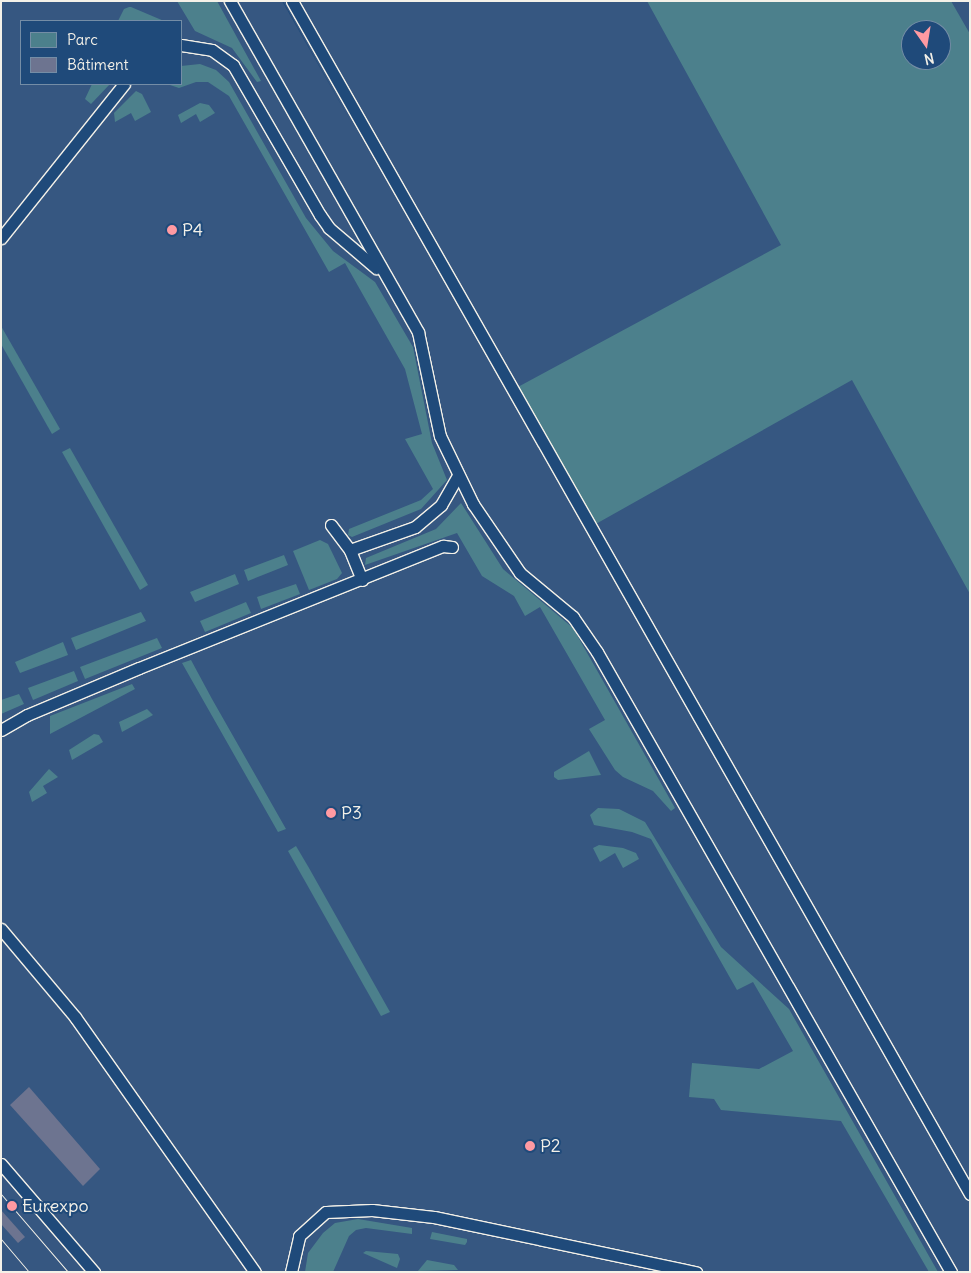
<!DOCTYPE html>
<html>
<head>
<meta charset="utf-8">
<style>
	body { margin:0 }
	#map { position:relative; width:971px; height:1273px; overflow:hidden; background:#1f4a7a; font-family:Delius,sans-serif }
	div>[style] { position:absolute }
	.built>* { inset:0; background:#365781 }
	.green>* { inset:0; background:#4c808c }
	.building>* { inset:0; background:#6d7490 }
	.roads { filter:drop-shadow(1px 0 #f4f1e8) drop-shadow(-1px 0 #f4f1e8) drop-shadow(0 1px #f4f1e8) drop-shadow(0 -1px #f4f1e8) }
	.service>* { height:11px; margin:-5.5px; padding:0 5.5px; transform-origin:5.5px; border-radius:5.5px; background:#1f4a7a }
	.tram>* { height:1px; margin:-0.5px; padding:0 0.5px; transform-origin:0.5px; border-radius:0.5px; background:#f4f1e8 }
	.dots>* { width:14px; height:14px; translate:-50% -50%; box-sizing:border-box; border:2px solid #1f4a7a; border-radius:50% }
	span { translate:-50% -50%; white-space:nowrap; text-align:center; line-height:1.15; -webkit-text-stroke:4px #1f4a7a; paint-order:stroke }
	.poi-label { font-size:18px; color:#f4f1e8 }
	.left { translate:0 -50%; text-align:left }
	.frame { position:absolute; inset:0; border:2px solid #f4f1e8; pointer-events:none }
	.legend { position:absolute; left:20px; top:20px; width:162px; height:65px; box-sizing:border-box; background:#1f4a7a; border:1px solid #748da6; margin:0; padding:6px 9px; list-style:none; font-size:15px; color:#f4f1e8 }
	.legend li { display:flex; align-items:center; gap:10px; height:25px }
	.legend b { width:25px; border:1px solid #748da6 }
	.north { position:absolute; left:901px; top:20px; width:50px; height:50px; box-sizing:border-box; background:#1f4a7a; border:1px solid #748da6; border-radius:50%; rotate:167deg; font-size:14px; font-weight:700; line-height:20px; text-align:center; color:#f4f1e8 }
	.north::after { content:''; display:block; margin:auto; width:18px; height:22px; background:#ff9aa2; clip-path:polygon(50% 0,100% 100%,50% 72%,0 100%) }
</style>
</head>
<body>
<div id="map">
	<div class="built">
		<div style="clip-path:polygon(evenodd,1px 1px,282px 1px,352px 124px,283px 1px,970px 1px,970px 1272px,1px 1272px,1px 1px,21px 21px,181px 21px,181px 84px,21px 84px,21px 21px,1px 1px,911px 30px,941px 30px,941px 60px,911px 60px,911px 30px)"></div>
	</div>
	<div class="green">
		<div style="clip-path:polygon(177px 1px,217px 1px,261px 81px,257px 82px,232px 48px,195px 31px)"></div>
		<div style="clip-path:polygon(evenodd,647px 1px,951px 1px,970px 34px,970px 594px,852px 380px,594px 525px,516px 388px,781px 245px,647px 1px,911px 30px,941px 30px,941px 60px,911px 60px,911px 30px)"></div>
		<div style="clip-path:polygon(129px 7px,131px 7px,164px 21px,118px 21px,124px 9px)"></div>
		<div style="clip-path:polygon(200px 64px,216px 70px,229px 82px,306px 218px,333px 251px,375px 282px,413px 347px,432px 443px,447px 480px,421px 509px,352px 537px,348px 535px,349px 529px,421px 500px,433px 489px,405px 439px,422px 434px,405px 369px,345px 263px,329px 272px,229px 96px,208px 82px,196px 82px,179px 88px,167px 84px,181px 84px,181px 66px)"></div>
		<div style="clip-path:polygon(92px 84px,110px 84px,91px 104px,85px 99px)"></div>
		<div style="clip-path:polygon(136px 91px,142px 94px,151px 112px,135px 121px,131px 113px,115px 122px,114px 113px)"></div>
		<div style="clip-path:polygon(200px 103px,209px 105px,215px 113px,200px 122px,196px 114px,181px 123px,178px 115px)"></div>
		<div style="clip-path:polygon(1px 326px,60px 429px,52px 434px,1px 344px)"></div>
		<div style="clip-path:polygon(70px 448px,148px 585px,140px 590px,62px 452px)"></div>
		<div style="clip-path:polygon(461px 503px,503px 569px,573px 628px,675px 808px,671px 811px,653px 791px,623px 777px,615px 770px,589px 729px,605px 720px,540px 607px,525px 616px,514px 596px,482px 576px,457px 533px,365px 565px,366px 558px,436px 529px)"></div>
		<div style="clip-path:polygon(320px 540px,328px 544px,342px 573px,337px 579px,309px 590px,293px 551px)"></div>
		<div style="clip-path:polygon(284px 555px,288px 565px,248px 581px,244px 570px)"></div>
		<div style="clip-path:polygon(235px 574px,239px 584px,195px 602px,190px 592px)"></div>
		<div style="clip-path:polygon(296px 584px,300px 594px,261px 609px,257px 597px)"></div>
		<div style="clip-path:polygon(246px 602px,251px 613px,205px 632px,200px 621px)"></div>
		<div style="clip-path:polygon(141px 612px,146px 621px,76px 650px,71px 638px)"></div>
		<div style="clip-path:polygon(157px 638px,162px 648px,85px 679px,80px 667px)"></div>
		<div style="clip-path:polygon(63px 642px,68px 655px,20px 673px,15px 662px)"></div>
		<div style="clip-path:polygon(191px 660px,212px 699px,286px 829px,278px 832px,182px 663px)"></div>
		<div style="clip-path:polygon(74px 671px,78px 681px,33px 700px,28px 688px)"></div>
		<div style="clip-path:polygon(132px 684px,135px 689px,50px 734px,50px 716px)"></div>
		<div style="clip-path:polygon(19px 694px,24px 704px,1px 714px,1px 700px)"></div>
		<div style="clip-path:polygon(147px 709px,153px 715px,122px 732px,119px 722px)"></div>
		<div style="clip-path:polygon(94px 734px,99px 735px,103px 742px,72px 760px,69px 750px)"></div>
		<div style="clip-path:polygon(589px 751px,601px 775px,558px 780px,554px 777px,554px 772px)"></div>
		<div style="clip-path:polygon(49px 769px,58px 777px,43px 786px,47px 793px,32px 802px,29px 792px)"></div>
		<div style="clip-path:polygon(598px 808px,619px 809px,645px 822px,721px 947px,789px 1009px,938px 1272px,929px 1272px,841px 1121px,721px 1110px,714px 1099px,689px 1097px,692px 1063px,759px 1069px,793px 1051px,753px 982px,737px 990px,651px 839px,632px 832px,594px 825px,590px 815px)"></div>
		<div style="clip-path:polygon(599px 845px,623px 848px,636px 853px,639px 859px,623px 868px,615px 853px,600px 862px,593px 848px)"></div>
		<div style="clip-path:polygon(296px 846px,309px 868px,390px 1012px,381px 1016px,288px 851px)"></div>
		<div style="clip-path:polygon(358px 1219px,412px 1228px,412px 1234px,366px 1228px,356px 1230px,349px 1236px,333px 1272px,305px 1272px,308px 1253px,323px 1233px,335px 1223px)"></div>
		<div style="clip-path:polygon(432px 1232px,467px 1239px,467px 1242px,465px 1245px,430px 1239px)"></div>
		<div style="clip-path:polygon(366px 1251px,398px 1254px,400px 1259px,397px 1268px,363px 1253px)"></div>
		<div style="clip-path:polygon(427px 1260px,454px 1265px,458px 1270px,418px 1271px)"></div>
	</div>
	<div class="building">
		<div style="clip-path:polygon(29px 1087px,100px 1169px,83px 1186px,10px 1105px)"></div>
		<div style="clip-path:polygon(1px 1210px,25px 1237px,18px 1243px,1px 1224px)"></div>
	</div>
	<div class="roads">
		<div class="service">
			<div style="left:230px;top:1px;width:381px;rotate:60.4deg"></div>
			<div style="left:418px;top:332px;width:106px;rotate:78.1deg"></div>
			<div style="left:440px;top:436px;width:76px;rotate:64.1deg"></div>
			<div style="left:473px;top:504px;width:83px;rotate:55.7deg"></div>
			<div style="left:520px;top:573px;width:69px;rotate:39.7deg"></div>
			<div style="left:573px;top:617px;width:42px;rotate:55.6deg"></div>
			<div style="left:597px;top:652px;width:714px;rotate:60.28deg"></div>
			<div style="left:292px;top:1px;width:1372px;rotate:60.39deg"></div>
			<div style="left:181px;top:45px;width:31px;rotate:9deg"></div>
			<div style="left:212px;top:50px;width:26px;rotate:36deg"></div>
			<div style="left:233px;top:65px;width:173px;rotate:59.9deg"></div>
			<div style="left:320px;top:215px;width:16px;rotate:55deg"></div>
			<div style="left:329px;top:228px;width:62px;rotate:40.4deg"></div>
			<div style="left:1px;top:238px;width:197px;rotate:-51.4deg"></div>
			<div style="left:331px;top:525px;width:31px;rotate:53deg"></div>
			<div style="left:362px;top:580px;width:32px;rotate:-112deg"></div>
			<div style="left:350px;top:550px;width:69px;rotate:-19.5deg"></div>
			<div style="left:415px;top:527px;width:34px;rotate:-40deg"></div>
			<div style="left:441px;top:505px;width:34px;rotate:-60deg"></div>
			<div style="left:1px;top:730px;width:30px;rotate:-30deg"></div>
			<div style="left:27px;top:715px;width:121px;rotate:-22.8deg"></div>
			<div style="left:139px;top:668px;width:328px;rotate:-21.9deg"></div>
			<div style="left:443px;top:546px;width:9px;rotate:6deg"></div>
			<div style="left:1px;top:929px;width:115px;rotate:49.9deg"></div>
			<div style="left:75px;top:1017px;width:312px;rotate:54.8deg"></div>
			<div style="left:1px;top:1164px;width:143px;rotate:49.3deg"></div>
			<div style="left:291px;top:1272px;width:37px;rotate:-77deg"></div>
			<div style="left:299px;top:1236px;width:36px;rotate:-42deg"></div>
			<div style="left:326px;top:1212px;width:46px;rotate:-2.5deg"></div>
			<div style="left:372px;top:1210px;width:62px;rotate:6.4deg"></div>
			<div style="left:434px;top:1217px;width:268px;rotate:11.9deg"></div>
		</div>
	</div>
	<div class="tram">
		<div style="left:1px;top:1194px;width:103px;rotate:49.3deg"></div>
		<div style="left:1px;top:1239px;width:43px;rotate:49.7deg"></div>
	</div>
	<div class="dots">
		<div style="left:172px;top:230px;background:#ff9aa2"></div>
		<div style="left:331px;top:813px;background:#ff9aa2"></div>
		<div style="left:530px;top:1146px;background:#ff9aa2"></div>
		<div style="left:12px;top:1206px;background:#ff9aa2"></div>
	</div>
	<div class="poi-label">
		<span class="left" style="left:182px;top:230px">P4</span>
		<span class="left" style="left:341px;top:813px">P3</span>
		<span class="left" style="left:540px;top:1146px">P2</span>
		<span class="left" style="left:22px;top:1206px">Eurexpo</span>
	</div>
	<div class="frame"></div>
	<ul class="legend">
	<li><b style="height:14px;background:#4c808c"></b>Parc</li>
	<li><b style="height:14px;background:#6d7490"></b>Bâtiment</li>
	</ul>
	<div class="north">N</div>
</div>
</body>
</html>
